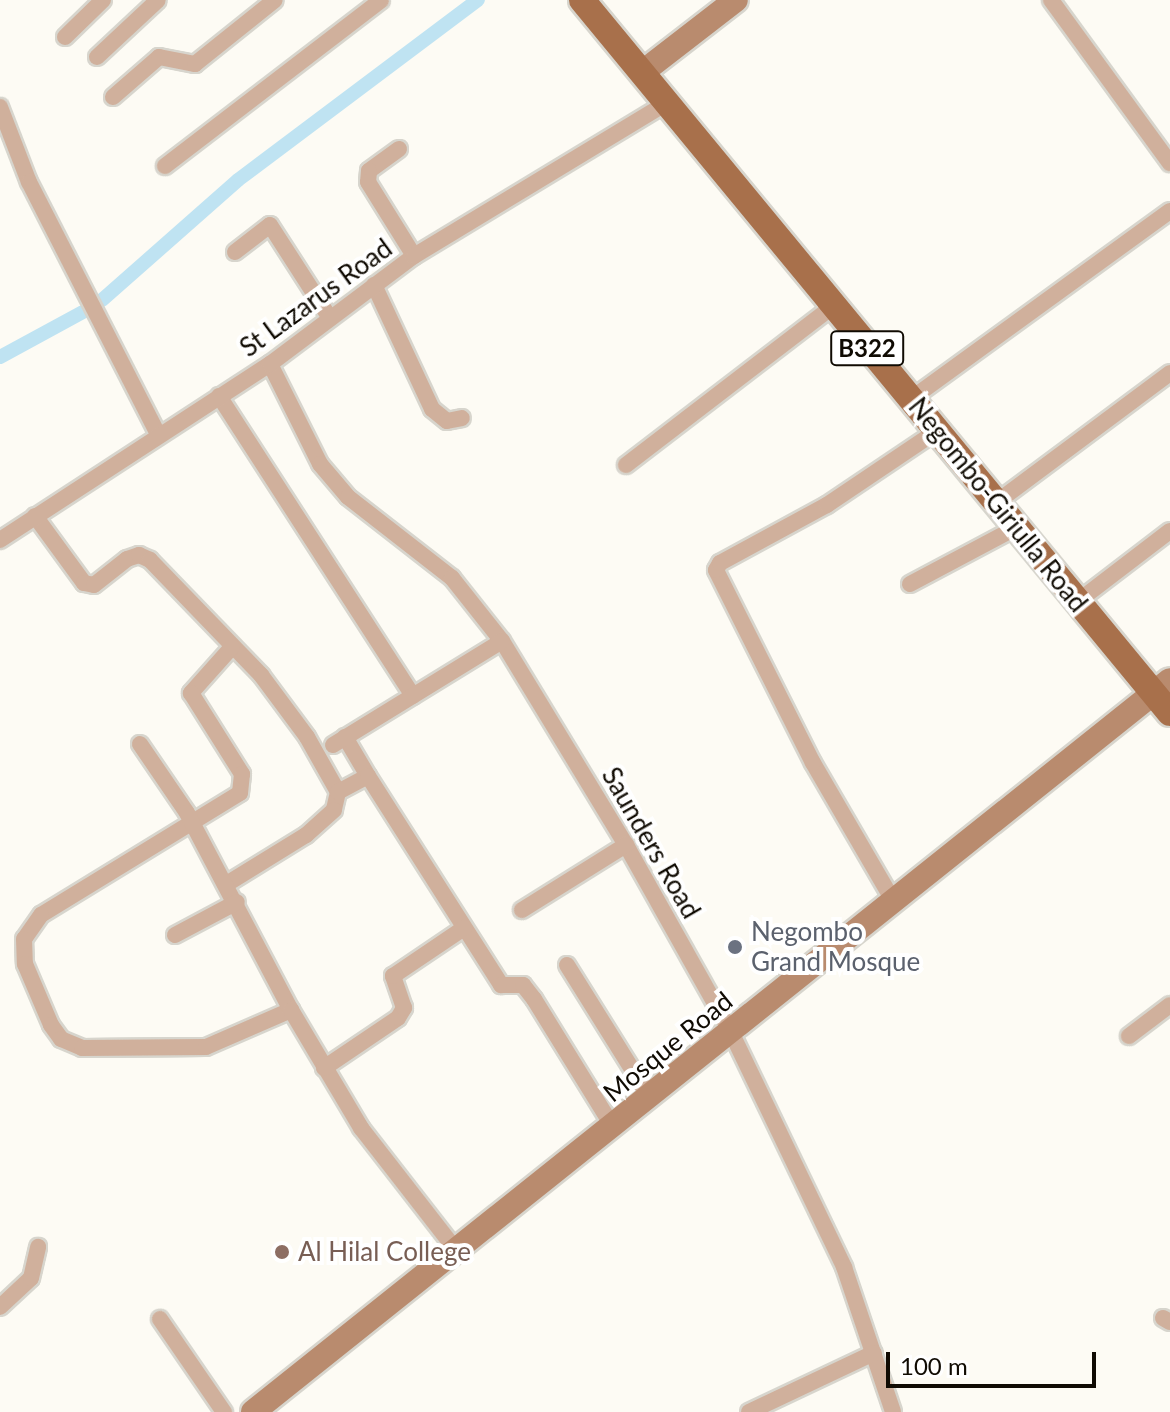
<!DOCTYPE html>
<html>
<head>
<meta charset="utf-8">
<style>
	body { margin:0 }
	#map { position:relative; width:1170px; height:1412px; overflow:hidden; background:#fdfbf4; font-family:Lato,sans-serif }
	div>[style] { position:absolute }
	.canal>* { height:14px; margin:-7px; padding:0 7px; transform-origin:7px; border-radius:7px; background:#bfe3f2 }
	.roads { filter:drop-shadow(2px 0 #d7d5cd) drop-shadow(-2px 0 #d7d5cd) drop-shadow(0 2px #d7d5cd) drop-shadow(0 -2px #d7d5cd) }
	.street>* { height:16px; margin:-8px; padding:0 8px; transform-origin:8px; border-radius:8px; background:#d0b09c }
	.secondary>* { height:24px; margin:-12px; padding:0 12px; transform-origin:12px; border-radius:12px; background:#b98b6e }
	.primary>* { height:26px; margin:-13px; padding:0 13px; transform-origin:13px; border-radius:13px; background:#a8704b }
	.dots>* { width:22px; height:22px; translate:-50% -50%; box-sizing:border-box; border:4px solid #fff; border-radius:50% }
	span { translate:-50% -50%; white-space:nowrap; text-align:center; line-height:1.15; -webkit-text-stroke:8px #fff; paint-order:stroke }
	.shield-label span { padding:2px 6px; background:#fff; border:2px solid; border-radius:6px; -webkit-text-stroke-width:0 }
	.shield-label { font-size:24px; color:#100b03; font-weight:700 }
	.street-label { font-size:26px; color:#100b03 }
	.worship-label { font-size:26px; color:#5b616d }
	.left { translate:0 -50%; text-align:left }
	.education-label { font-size:26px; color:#785e54 }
	.scale { position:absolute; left:886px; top:1352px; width:210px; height:36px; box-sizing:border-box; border:4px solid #100b03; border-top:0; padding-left:10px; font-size:24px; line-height:28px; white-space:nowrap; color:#100b03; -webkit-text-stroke:6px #fff; paint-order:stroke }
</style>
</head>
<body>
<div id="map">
	<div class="canal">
		<div style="left:102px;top:300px;width:181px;rotate:-41.4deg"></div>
		<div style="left:238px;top:180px;width:300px;rotate:-36.9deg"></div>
		<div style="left:0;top:357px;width:94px;rotate:-28.5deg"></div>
	</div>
	<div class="roads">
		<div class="street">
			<div style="left:1051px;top:0;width:202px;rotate:53.9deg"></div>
			<div style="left:65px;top:37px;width:53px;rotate:-44.2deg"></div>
			<div style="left:97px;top:57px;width:83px;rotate:-43.1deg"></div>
			<div style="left:113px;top:97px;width:61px;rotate:-41deg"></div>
			<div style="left:159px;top:57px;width:37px;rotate:11deg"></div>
			<div style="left:195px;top:64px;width:102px;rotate:-38.7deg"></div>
			<div style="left:0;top:107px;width:80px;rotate:68.9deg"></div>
			<div style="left:29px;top:182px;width:283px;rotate:62.9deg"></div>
			<div style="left:399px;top:149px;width:37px;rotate:144deg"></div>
			<div style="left:369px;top:171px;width:11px;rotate:95deg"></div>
			<div style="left:368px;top:182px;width:87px;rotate:58.1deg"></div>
			<div style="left:165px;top:166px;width:272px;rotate:-37.5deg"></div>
			<div style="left:235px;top:252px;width:44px;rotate:-37.6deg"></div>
			<div style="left:270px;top:225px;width:111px;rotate:57.2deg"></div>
			<div style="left:374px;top:285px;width:137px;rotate:64.9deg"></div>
			<div style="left:432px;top:409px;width:19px;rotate:39deg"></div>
			<div style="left:447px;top:421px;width:15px;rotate:-11deg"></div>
			<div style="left:270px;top:364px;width:112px;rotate:63.4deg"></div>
			<div style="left:320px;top:464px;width:43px;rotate:49.7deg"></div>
			<div style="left:348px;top:497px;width:132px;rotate:37.9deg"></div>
			<div style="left:452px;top:578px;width:80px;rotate:51.6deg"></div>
			<div style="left:502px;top:641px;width:239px;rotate:58.7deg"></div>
			<div style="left:626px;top:845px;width:214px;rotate:60.7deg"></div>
			<div style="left:731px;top:1032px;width:261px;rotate:64.3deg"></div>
			<div style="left:844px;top:1267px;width:153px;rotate:71.3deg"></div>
			<div style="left:219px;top:396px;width:357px;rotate:57.1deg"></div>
			<div style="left:911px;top:399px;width:320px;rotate:-36deg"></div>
			<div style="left:626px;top:465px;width:260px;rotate:-37.5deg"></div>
			<div style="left:997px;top:502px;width:216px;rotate:-36.7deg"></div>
			<div style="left:35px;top:516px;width:83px;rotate:53.8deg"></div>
			<div style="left:84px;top:583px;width:10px;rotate:11deg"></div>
			<div style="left:94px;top:585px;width:42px;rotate:-38.2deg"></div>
			<div style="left:127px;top:559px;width:13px;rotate:-18deg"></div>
			<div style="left:139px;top:555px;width:12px;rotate:24deg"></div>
			<div style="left:150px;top:560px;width:160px;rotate:46deg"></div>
			<div style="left:261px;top:675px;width:77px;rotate:53.4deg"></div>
			<div style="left:307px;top:737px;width:63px;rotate:60.6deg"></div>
			<div style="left:338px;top:792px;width:18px;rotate:103deg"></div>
			<div style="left:334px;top:810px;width:38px;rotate:138deg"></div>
			<div style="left:306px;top:835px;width:95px;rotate:148.3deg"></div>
			<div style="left:0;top:540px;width:322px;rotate:-33.1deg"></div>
			<div style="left:270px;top:364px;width:180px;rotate:-36.9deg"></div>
			<div style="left:414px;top:256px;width:296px;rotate:-31.2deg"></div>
			<div style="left:910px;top:584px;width:121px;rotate:-28deg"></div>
			<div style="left:1077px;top:602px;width:117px;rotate:-37.4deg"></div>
			<div style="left:232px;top:647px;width:62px;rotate:131.7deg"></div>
			<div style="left:191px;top:693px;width:96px;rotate:57.8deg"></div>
			<div style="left:242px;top:774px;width:19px;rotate:96deg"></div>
			<div style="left:240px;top:793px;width:233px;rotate:148.5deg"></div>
			<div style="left:41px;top:915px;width:29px;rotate:125deg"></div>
			<div style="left:24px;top:939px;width:25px;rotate:88deg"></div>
			<div style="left:25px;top:964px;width:66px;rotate:66.9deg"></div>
			<div style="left:51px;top:1025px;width:17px;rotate:54deg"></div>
			<div style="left:61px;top:1039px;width:23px;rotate:23deg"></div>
			<div style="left:82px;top:1048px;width:124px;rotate:-0.5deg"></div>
			<div style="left:206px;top:1047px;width:93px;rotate:-23.5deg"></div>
			<div style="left:345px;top:737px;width:45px;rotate:59.5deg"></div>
			<div style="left:140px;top:744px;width:83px;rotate:55.7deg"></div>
			<div style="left:187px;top:813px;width:223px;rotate:62.2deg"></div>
			<div style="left:291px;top:1010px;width:137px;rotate:59.3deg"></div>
			<div style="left:361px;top:1128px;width:155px;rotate:52.1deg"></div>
			<div style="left:333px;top:745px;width:198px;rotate:-31.6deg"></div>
			<div style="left:338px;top:792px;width:34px;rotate:-28deg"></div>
			<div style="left:368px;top:776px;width:248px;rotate:57.5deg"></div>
			<div style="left:501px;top:985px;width:22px"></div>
			<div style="left:523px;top:985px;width:18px;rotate:52deg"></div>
			<div style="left:534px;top:999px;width:150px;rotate:58.3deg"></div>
			<div style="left:894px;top:902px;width:161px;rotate:-120.2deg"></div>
			<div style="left:813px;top:763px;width:216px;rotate:-116.7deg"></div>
			<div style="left:716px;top:570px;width:8px;rotate:-60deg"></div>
			<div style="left:720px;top:563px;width:122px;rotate:-28.5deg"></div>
			<div style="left:827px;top:505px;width:134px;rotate:-34deg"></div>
			<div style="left:522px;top:910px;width:123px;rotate:-32deg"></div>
			<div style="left:175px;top:935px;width:70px;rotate:-28deg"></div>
			<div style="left:567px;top:965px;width:157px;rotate:58deg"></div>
			<div style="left:1129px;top:1036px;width:51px;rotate:-37.1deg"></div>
			<div style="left:324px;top:1068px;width:89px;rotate:-34deg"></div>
			<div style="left:398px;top:1018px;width:12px;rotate:-59deg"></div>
			<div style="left:404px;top:1008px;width:34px;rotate:-109deg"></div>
			<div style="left:393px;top:976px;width:86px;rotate:-34.1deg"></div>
			<div style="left:0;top:1307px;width:42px;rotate:-43.1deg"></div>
			<div style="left:31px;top:1278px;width:32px;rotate:-77deg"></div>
			<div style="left:1163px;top:1318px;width:8px;rotate:30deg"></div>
			<div style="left:160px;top:1319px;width:113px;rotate:55.5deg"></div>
			<div style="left:749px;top:1412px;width:138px;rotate:-25.3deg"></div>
		</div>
		<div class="secondary">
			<div style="left:644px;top:71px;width:116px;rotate:-37.7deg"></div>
			<div style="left:253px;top:1412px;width:1173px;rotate:-38.6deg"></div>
		</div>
		<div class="primary">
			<div style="left:582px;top:0;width:924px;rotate:50.49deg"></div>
		</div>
	</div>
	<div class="dots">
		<div style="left:735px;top:947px;background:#6b7280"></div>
		<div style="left:282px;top:1252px;background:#8d6e63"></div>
	</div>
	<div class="shield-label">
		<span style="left:867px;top:348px">B322</span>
	</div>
	<div class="street-label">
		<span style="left:316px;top:298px;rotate:-36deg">St Lazarus Road</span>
		<span style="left:998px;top:505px;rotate:51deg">Negombo-Giriulla Road</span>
		<span style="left:651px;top:843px;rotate:60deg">Saunders Road</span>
		<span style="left:668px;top:1047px;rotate:-39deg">Mosque Road</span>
	</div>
	<div class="worship-label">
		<span class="left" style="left:751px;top:947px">Negombo<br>Grand Mosque</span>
	</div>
	<div class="education-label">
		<span class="left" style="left:298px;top:1252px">Al Hilal College</span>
	</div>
	<div class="scale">100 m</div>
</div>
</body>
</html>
